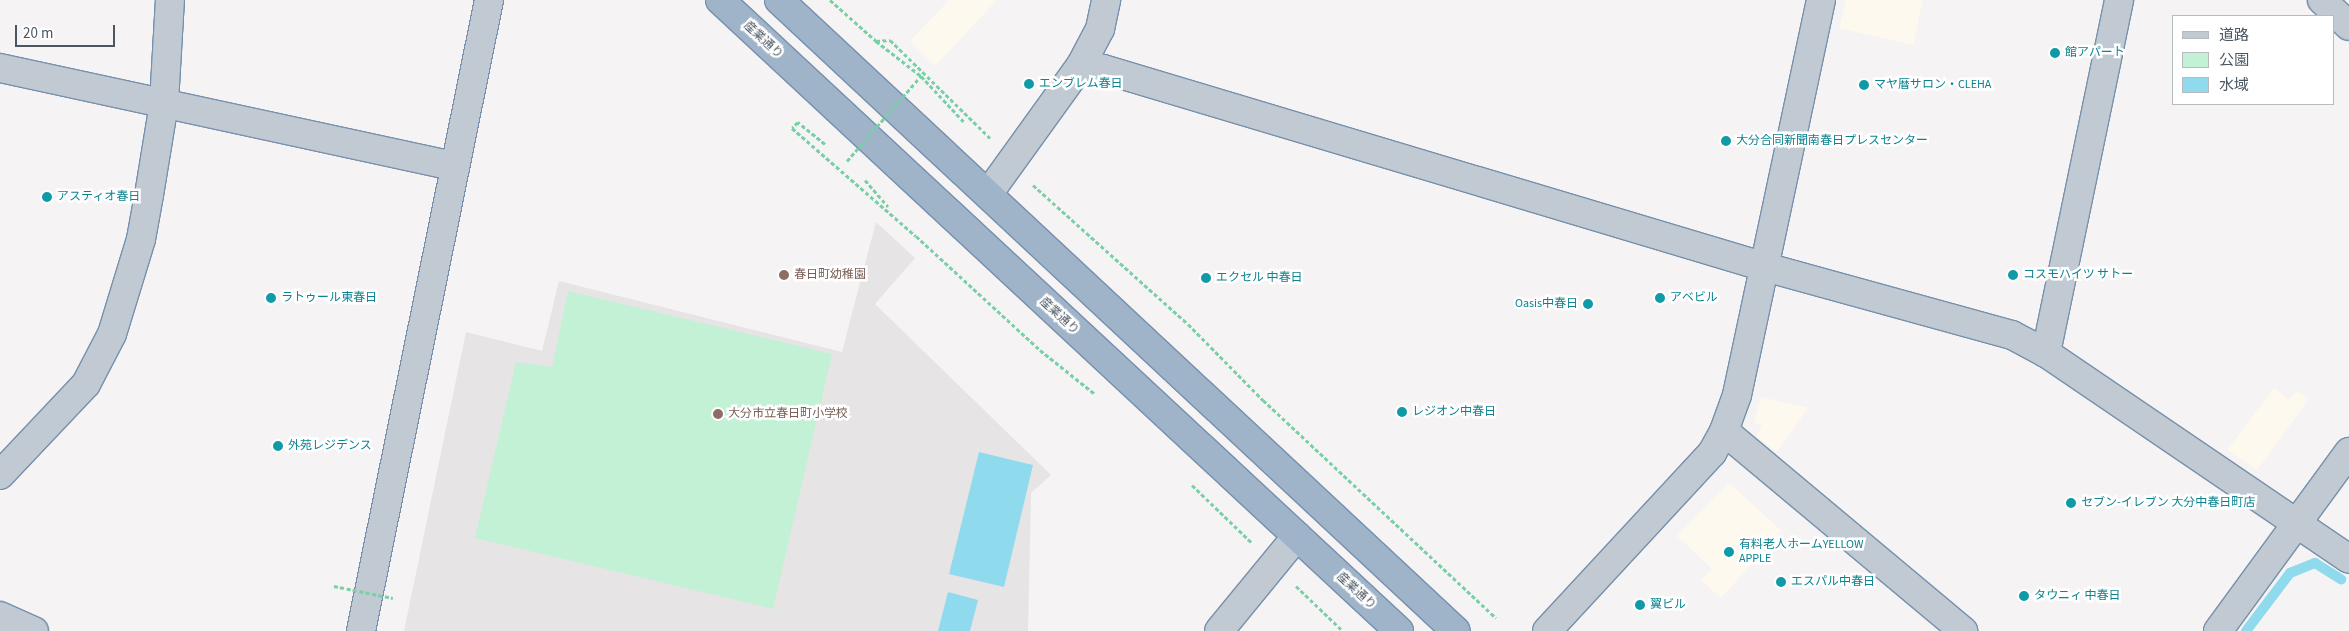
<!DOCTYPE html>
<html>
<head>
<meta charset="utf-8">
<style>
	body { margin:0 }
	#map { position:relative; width:2349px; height:631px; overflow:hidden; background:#f5f3f3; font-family:"Source Sans 3","Noto Sans JP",sans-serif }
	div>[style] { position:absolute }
	.commercial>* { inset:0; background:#fdf9ef }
	.education>* { inset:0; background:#e6e4e5 }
	.green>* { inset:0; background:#c3f1d5 }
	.water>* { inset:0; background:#90daee }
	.stream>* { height:10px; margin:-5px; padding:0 5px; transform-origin:5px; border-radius:5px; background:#90daee }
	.path>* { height:3px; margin-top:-1.5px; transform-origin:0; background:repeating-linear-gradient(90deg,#7ad0a6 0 4px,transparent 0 6.5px) }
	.roads { filter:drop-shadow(1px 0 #7690ad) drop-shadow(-1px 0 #7690ad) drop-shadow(0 1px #7690ad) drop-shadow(0 -1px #7690ad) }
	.minor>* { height:28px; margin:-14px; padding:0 14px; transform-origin:14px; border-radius:14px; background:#c1cad2 }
	.tertiary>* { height:28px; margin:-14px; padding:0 14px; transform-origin:14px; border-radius:14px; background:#c1cad2 }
	.trunk>* { height:28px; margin:-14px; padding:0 14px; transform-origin:14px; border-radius:14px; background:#9fb4c9 }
	.path-bridge>* { height:3px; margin-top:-1.5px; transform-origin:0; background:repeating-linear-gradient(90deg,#7ad0a6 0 4px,transparent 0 6.5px) }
	.dots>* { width:14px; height:14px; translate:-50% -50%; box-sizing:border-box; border:2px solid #fff; border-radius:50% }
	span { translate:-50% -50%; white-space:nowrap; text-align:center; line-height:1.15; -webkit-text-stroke:5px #fff; paint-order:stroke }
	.street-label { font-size:12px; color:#4a5661 }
	.culture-label { font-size:12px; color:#0d838f }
	.left { translate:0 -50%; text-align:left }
	.right { translate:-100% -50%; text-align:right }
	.education-label { font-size:12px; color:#785e54 }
	.legend { position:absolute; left:2172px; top:15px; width:162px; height:90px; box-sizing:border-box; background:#fff; border:1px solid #b7bbc0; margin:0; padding:6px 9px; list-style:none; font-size:15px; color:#4a5661 }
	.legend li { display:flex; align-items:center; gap:10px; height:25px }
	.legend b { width:25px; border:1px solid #b7bbc0 }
	.scale { position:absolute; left:15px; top:25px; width:100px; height:22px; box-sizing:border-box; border:2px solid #4a5661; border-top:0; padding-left:6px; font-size:15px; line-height:18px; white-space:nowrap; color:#4a5661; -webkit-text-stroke:4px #fff; paint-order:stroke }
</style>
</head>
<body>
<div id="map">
	<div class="commercial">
		<div style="clip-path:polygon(949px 0,997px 0,935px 66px,910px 41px)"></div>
		<div style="clip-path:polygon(1846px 0,1923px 0,1913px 45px,1839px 28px)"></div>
		<div style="clip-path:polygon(2274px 388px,2289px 400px,2297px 391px,2309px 399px,2257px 470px,2227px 450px)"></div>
		<div style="clip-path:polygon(1761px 397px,1808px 408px,1777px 452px,1756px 437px,1762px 425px,1754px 423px)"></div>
		<div style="clip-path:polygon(1729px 483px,1782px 531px,1721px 598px,1701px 580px,1712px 569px,1677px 536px)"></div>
	</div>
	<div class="education">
		<div style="clip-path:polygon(876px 222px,915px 258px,875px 304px,1051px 475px,1031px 493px,1028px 631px,404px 631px,466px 332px,542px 351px,559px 281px,842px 352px)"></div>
	</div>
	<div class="green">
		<div style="clip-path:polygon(568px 291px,832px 354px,773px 609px,475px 538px,516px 362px,552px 367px)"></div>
	</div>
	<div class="water">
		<div style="clip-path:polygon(979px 452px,1033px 465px,1004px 587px,949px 574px)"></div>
		<div style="clip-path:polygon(948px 592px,978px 600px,970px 631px,938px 631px)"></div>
	</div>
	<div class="stream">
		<div style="left:2246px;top:631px;width:73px;rotate:-52.8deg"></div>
		<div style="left:2290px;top:573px;width:27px;rotate:-22deg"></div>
		<div style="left:2315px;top:563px;width:31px;rotate:32deg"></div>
	</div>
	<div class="path">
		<div style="left:830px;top:0;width:62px;rotate:41.7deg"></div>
		<div style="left:876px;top:41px;width:57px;rotate:37.9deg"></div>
		<div style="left:921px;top:76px;width:63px;rotate:46.9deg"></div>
		<div style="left:876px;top:41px;width:14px;rotate:-4deg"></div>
		<div style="left:890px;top:40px;width:140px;rotate:44.4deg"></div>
		<div style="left:825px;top:144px;width:35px;rotate:-141deg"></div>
		<div style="left:798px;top:122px;width:8px;rotate:135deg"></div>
		<div style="left:792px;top:128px;width:164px;rotate:41.1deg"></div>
		<div style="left:916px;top:236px;width:168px;rotate:42.6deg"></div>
		<div style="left:1040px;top:350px;width:70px;rotate:38.7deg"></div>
		<div style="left:865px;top:180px;width:35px;rotate:49deg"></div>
		<div style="left:1033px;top:185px;width:208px;rotate:41.9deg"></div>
		<div style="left:1188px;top:324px;width:107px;rotate:45.4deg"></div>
		<div style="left:1263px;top:400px;width:319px;rotate:43.1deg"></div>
		<div style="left:1192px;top:485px;width:83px;rotate:44deg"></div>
		<div style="left:1296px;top:586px;width:65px;rotate:43.8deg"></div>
	</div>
	<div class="roads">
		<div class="minor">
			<div style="left:2322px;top:0;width:37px;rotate:44deg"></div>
			<div style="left:1081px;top:65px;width:22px;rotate:10deg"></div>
			<div style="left:1103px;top:69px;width:691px;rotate:16.65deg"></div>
			<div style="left:1765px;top:267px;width:256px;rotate:15.4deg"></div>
			<div style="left:2012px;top:335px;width:38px;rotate:28deg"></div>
			<div style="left:2046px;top:353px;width:366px;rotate:34.2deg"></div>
			<div style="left:0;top:68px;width:465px;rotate:12.2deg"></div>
			<div style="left:988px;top:194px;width:159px;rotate:-54.2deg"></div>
			<div style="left:1081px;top:65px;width:41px;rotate:-62.2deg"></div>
			<div style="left:1100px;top:29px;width:30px;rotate:-78deg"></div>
			<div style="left:2046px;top:353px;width:360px;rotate:-78.3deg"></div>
			<div style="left:1724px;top:431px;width:312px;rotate:39.9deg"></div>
			<div style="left:0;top:475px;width:125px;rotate:-46.6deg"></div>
			<div style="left:86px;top:384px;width:56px;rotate:-62.5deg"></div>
			<div style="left:112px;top:334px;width:99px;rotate:-73deg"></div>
			<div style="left:141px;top:239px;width:45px;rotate:-79.7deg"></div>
			<div style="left:149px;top:195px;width:93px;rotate:-80.7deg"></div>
			<div style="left:164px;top:103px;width:103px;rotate:-86.7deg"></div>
			<div style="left:0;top:616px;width:37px;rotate:24deg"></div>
			<div style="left:1219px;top:631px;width:123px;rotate:-50.6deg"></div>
			<div style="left:1547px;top:631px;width:243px;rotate:-47.2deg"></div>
			<div style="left:1712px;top:453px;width:25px;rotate:-61deg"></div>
			<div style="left:1724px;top:431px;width:38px;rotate:-70deg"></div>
			<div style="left:1737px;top:395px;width:404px;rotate:-78deg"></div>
		</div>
		<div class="tertiary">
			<div style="left:361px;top:631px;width:644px;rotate:-78.53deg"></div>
			<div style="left:2218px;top:631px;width:222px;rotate:-53.8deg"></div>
		</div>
		<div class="trunk">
			<div style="left:720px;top:0;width:927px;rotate:42.9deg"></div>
			<div style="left:779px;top:0;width:925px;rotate:42.99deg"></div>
		</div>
	</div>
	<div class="path-bridge">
		<div style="left:847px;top:161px;width:113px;rotate:-49deg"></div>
		<div style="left:334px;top:586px;width:60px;rotate:11.5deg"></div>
	</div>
	<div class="dots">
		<div style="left:2055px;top:53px;background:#0f9aa8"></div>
		<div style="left:1029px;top:84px;background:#0f9aa8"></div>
		<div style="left:1864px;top:85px;background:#0f9aa8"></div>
		<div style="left:1726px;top:141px;background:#0f9aa8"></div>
		<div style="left:47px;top:197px;background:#0f9aa8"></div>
		<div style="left:784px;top:275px;background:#8d6e63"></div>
		<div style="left:2013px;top:275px;background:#0f9aa8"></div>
		<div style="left:1206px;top:278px;background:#0f9aa8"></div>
		<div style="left:271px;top:298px;background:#0f9aa8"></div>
		<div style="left:1660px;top:298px;background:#0f9aa8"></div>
		<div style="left:1588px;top:304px;background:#0f9aa8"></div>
		<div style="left:1402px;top:412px;background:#0f9aa8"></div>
		<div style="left:718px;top:414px;background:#8d6e63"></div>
		<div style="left:278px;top:446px;background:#0f9aa8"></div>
		<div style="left:2071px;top:503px;background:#0f9aa8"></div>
		<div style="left:1729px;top:552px;background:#0f9aa8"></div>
		<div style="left:1781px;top:582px;background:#0f9aa8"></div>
		<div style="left:2024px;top:596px;background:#0f9aa8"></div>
		<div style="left:1640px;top:605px;background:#0f9aa8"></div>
	</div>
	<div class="street-label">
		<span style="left:763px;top:40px;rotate:43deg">産業通り</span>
		<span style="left:1059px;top:316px;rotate:43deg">産業通り</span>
		<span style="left:1356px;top:591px;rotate:43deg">産業通り</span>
	</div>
	<div class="culture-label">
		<span class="left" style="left:2065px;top:53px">館アパート</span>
		<span class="left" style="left:1039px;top:84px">エンブレム春日</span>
		<span class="left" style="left:1874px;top:85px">マヤ暦サロン・CLEHA</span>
		<span class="left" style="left:1736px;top:141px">大分合同新聞南春日プレスセンター</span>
		<span class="left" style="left:57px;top:197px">アスティオ春日</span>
		<span class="left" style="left:2023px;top:275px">コスモハイツ サトー</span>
		<span class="left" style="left:1216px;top:278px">エクセル 中春日</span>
		<span class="left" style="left:281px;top:298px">ラトゥール東春日</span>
		<span class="left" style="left:1670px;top:298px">アベビル</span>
		<span class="right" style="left:1578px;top:304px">Oasis中春日</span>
		<span class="left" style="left:1412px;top:412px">レジオン中春日</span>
		<span class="left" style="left:288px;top:446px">外苑レジデンス</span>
		<span class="left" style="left:2081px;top:503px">セブン-イレブン 大分中春日町店</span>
		<span class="left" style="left:1739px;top:552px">有料老人ホームYELLOW<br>APPLE</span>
		<span class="left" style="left:1791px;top:582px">エスパル中春日</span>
		<span class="left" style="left:2034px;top:596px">タウニィ 中春日</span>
		<span class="left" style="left:1650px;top:605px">翼ビル</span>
	</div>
	<div class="education-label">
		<span class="left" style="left:794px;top:275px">春日町幼稚園</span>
		<span class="left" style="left:728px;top:414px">大分市立春日町小学校</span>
	</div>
	<ul class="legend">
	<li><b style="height:6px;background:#c1cad2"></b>道路</li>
	<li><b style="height:14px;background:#c3f1d5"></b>公園</li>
	<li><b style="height:14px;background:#90daee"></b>水域</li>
	</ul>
	<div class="scale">20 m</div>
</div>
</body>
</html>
